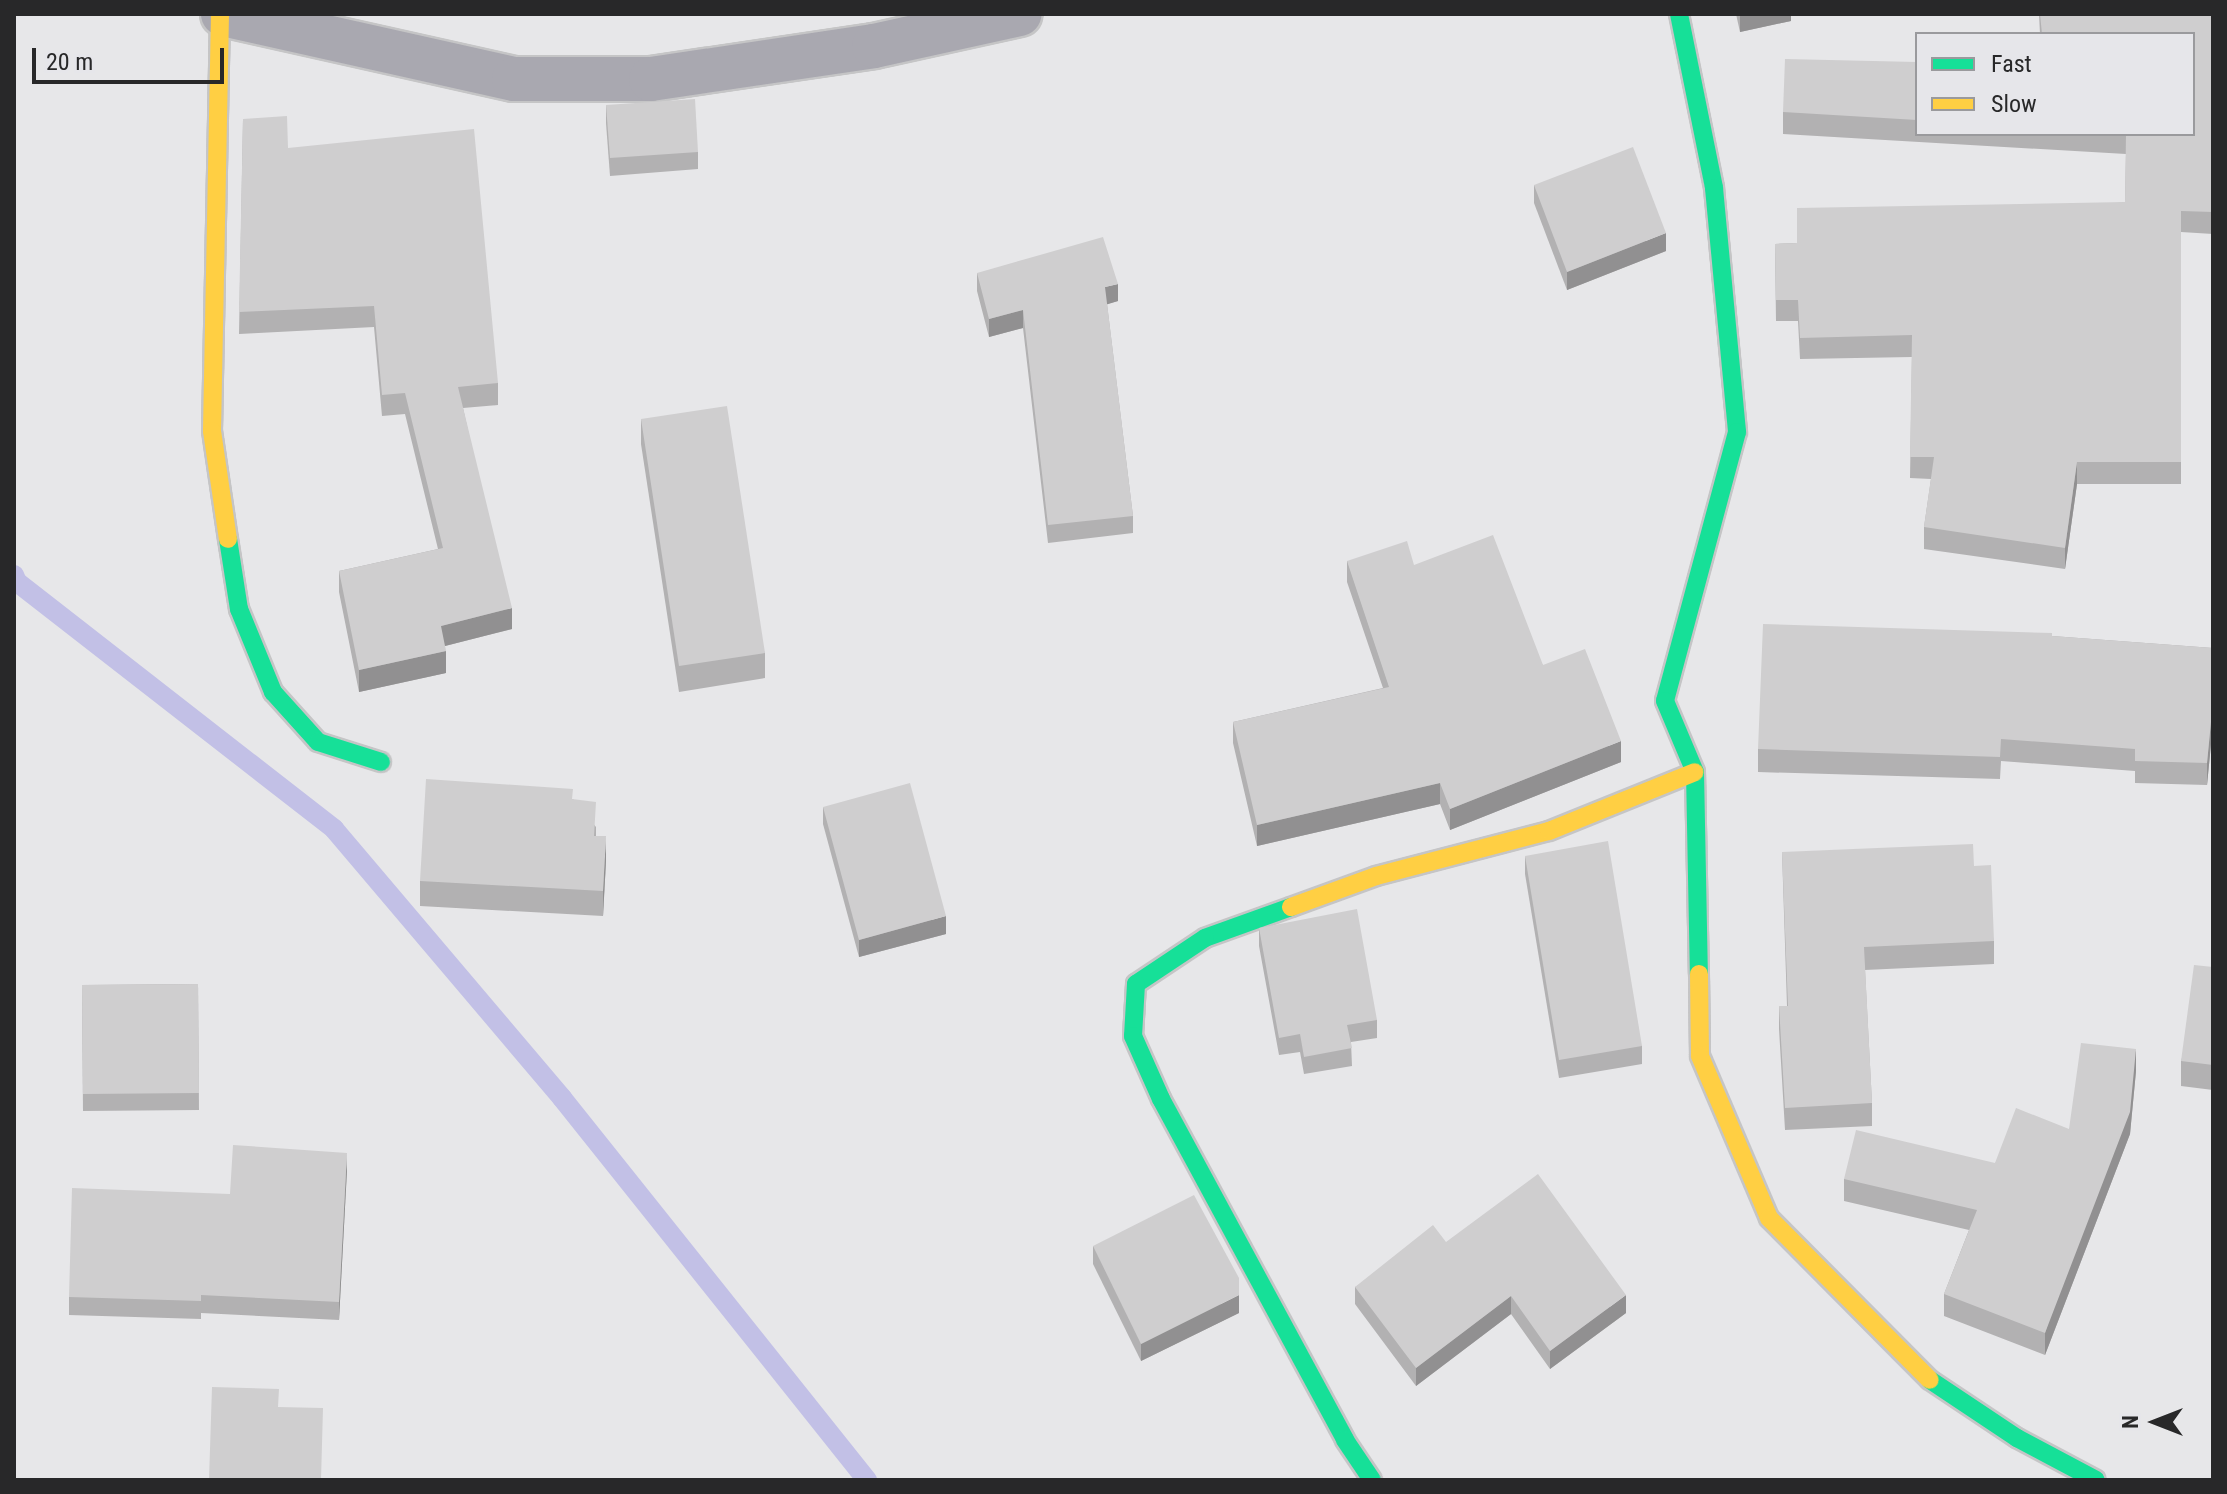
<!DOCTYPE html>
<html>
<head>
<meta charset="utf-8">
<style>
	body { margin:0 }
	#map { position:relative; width:2227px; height:1494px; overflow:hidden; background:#e7e7e9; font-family:"Roboto Condensed",sans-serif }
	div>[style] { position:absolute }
	.stream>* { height:20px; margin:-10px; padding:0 10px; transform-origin:10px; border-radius:10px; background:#c2c0e6 }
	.roads { filter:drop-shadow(2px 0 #c5c5c6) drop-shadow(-2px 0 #c5c5c6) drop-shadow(0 2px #c5c5c6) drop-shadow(0 -2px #c5c5c6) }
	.street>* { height:44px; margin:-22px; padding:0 22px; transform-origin:22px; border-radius:22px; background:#a9a8b0 }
	.fast>* { height:18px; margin:-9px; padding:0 9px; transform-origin:9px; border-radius:9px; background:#16e098 }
	.slow>* { height:18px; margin:-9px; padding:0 9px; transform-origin:9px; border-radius:9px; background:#ffcf43 }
	.wall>* { inset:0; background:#b2b1b2 }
	.shaded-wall>* { inset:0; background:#919091 }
	.building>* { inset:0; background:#cfcecf }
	span { translate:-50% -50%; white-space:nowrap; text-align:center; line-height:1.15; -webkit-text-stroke:6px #e6e6ea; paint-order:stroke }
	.frame { position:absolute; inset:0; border:16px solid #282829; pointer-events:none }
	.legend { position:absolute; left:1915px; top:32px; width:280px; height:104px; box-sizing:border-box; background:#e6e6ea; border:2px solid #9a9a9d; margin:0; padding:10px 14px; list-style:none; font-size:24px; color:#282829 }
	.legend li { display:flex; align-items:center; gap:16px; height:40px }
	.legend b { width:40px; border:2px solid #9a9a9d }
	.north { position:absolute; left:2115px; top:1382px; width:80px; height:80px; -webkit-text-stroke:6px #e6e6ea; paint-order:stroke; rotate:270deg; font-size:22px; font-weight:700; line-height:32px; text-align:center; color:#282829 }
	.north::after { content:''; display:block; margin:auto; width:28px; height:36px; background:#282829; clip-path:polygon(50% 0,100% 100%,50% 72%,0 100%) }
	.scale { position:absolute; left:32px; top:48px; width:192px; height:36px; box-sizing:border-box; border:4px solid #282829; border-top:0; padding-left:10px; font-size:24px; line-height:28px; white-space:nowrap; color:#282829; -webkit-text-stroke:6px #e6e6ea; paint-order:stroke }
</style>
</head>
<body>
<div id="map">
	<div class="stream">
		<div style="left:14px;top:575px;width:8px;rotate:67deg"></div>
		<div style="left:17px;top:582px;width:402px;rotate:37.9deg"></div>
		<div style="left:334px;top:829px;width:353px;rotate:49.7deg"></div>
		<div style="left:562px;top:1098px;width:489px;rotate:51.4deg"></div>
	</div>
	<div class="roads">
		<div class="street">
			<div style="left:223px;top:14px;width:298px;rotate:12.6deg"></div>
			<div style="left:514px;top:79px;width:137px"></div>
			<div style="left:651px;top:79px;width:225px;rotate:-8.4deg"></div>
			<div style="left:874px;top:46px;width:149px;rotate:-12.4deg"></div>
		</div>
		<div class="fast">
			<div style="left:1679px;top:14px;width:177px;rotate:78.6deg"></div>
			<div style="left:1714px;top:188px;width:245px;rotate:84.6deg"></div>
			<div style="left:1737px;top:432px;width:278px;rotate:105deg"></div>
			<div style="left:1665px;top:701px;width:77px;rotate:67.1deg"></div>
			<div style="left:1695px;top:772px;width:202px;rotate:88.9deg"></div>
			<div style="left:228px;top:539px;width:71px;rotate:81.1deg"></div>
			<div style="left:239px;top:609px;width:90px;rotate:67.7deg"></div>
			<div style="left:273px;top:692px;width:67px;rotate:48deg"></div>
			<div style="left:318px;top:742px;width:66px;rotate:17.6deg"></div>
			<div style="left:1291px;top:907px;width:91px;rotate:160.2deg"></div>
			<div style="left:1205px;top:938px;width:83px;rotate:146.3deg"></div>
			<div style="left:1136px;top:984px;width:52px;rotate:93.3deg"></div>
			<div style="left:1133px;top:1036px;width:69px;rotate:66deg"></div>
			<div style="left:1161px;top:1099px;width:387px;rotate:61.6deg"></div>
			<div style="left:1345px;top:1440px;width:48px;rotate:56deg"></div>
			<div style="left:1930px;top:1380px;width:105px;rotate:33.7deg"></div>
			<div style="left:2017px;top:1438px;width:89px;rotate:28deg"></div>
		</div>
		<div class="slow">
			<div style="left:220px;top:14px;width:417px;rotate:91.1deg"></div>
			<div style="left:212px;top:431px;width:109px;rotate:81.6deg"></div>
			<div style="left:1291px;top:907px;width:90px;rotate:-20deg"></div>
			<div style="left:1376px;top:876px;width:179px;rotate:-14.6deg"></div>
			<div style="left:1549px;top:831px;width:157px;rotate:-22deg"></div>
			<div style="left:1699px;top:974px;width:82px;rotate:89.3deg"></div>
			<div style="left:1700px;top:1056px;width:176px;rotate:66.9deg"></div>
			<div style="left:1769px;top:1218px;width:228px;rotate:45.2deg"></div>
		</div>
	</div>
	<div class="wall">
		<div style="clip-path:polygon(1736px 14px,1791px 14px,1791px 21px,1740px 32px)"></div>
		<div style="clip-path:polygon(2039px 14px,2213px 14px,2213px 234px,2181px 232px,2181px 484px,2077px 484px,2065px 569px,1924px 549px,1924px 527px,1931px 479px,1910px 478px,1912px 357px,1800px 359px,1798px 321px,1776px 321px,1775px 244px,1797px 243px,2125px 202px,2126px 154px,1783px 134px,1783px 112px,1917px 62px,1917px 134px,2193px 134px,2193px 34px,2040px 34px)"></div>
		<div style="clip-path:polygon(606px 105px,698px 152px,698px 169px,610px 176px,606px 123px)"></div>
		<div style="clip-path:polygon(243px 119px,288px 148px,498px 383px,498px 405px,463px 408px,512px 629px,445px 646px,446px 673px,359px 692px,339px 592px,339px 571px,438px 549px,405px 414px,382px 416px,374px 327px,239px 334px)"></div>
		<div style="clip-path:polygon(1534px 185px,1666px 251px,1567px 290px,1534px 203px)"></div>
		<div style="clip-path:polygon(977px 273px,1118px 301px,1107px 304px,1133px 516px,1133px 533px,1048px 543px,1023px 328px,989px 337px,977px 291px)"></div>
		<div style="clip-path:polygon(641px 419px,765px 653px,765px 678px,679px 692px,641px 444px)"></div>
		<div style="clip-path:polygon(1347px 561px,1414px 565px,1543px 665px,1621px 762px,1450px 830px,1440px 804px,1257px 846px,1233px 743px,1233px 722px,1383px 688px,1347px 582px)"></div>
		<div style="clip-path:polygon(2052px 636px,2213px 648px,2213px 724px,2207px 785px,2135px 783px,2135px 771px,2001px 761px,2000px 779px,1758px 772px,1758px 749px)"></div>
		<div style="clip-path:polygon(573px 799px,596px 827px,596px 836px,606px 861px,603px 916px,420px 906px,420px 881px)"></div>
		<div style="clip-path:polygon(823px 807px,946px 934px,859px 957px,823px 824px)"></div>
		<div style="clip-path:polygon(1782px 852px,1974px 866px,1994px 941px,1994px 964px,1865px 970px,1872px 1103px,1872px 1126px,1785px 1130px,1779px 1029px,1779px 1006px,1787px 1006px)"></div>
		<div style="clip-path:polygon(1525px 856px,1642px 1046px,1642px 1064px,1559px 1078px,1525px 874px)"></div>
		<div style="clip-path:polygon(1259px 928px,1377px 1020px,1377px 1038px,1351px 1042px,1352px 1066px,1304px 1074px,1300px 1052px,1279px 1055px,1259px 946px)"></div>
		<div style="clip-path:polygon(2213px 967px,2213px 1090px,2181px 1086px,2181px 1061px)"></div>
		<div style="clip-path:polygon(198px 984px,199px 1110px,83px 1111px,82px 985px)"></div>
		<div style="clip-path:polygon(2136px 1071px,2130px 1134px,2045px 1355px,1944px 1316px,1944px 1294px,1969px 1230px,1844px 1201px,1844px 1179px,1995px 1163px,2069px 1129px)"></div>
		<div style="clip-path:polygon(347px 1170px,339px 1320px,201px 1313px,201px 1319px,69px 1315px,69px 1297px,230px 1194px)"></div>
		<div style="clip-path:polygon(1446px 1242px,1626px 1313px,1550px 1369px,1511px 1314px,1416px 1386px,1355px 1304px,1355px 1287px)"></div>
		<div style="clip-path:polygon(1093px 1246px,1239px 1313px,1141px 1361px,1093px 1264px)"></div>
	</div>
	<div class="shaded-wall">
		<div style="clip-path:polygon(1740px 14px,1791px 14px,1791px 21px,1740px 32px)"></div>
		<div style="clip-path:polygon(1666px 233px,1666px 251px,1567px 290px,1567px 272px)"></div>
		<div style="clip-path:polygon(1118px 284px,1118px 301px,1105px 305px,1105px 287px)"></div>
		<div style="clip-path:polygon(1023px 310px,1023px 328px,989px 337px,989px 319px)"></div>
		<div style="clip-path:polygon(2077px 462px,2077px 484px,2065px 569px,2065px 548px)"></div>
		<div style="clip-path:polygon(512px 608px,512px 629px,441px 647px,441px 626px)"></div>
		<div style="clip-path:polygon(446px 651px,446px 673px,359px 692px,359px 670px)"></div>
		<div style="clip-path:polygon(2213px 701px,2213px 724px,2207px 785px,2207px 763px)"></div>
		<div style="clip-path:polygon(1621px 741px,1621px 762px,1450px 830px,1450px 809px)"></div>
		<div style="clip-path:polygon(1440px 783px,1440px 804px,1257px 846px,1257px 825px)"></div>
		<div style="clip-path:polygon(606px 836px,606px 861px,603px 916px,603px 891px)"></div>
		<div style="clip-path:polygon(946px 916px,946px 934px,859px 957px,859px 940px)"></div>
		<div style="clip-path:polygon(2136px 1049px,2136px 1071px,2130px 1134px,2045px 1355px,2045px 1333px)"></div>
		<div style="clip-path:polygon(347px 1153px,347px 1170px,339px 1320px,339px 1302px)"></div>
		<div style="clip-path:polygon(1239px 1295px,1239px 1313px,1141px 1361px,1141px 1344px)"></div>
		<div style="clip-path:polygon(1626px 1295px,1626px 1313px,1550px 1369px,1550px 1351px)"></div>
		<div style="clip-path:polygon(1511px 1296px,1511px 1314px,1416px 1386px,1416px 1368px)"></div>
	</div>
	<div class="building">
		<div style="clip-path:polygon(2040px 14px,2213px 14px,2213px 212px,2181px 211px,2181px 462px,2077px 462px,2065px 548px,1924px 527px,1934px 457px,1910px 457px,1912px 335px,1800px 338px,1798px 300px,1776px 300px,1775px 244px,1797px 243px,1797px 208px,2125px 202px,2126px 134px,2193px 134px,2193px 34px,2042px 34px)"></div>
		<div style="clip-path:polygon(1785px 59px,1917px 62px,1917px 120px,1783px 112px)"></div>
		<div style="clip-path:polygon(695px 99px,698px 152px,610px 158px,606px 105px)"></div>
		<div style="clip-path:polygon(287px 116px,288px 148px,474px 129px,498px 383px,458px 387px,512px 608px,441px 626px,446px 651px,359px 670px,339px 571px,443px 548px,405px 393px,382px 395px,374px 306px,239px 312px,243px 119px)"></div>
		<div style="clip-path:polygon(1633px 147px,1666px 233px,1567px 272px,1534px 185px)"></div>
		<div style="clip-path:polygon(1103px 237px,1118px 284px,1105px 287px,1133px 516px,1048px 525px,1023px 310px,989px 319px,977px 273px)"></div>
		<div style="clip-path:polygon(727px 406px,765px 653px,679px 666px,641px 419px)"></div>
		<div style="clip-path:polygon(1493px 535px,1543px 665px,1585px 649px,1621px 741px,1450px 809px,1440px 783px,1257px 825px,1233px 722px,1389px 687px,1347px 561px,1407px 541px,1414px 565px)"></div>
		<div style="clip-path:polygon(1763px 624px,2052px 633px,2052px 636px,2213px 648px,2213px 701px,2207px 763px,2135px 761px,2135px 749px,2001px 739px,2000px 757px,1758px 749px)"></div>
		<div style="clip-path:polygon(426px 779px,573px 789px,572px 799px,596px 802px,594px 836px,606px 836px,603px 891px,420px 881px)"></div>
		<div style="clip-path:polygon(910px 783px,946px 916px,859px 940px,823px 807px)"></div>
		<div style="clip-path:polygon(1608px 841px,1642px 1046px,1559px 1060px,1525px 856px)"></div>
		<div style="clip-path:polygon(1973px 844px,1974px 866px,1991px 865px,1994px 941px,1864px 947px,1872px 1103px,1785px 1108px,1779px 1006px,1788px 1006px,1782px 852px)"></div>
		<div style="clip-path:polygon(1357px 909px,1377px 1020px,1347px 1025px,1352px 1048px,1304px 1057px,1300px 1034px,1279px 1038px,1259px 928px)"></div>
		<div style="clip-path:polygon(2194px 965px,2213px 967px,2213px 1065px,2181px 1061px)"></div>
		<div style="clip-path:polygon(198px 984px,199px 1093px,83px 1094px,82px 985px)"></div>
		<div style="clip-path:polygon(2081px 1043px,2136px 1049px,2130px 1112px,2045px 1333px,1944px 1294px,1977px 1210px,1844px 1179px,1856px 1130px,1995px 1163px,2016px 1108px,2069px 1129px)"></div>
		<div style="clip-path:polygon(233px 1145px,347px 1153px,339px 1302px,201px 1295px,201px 1301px,69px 1297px,72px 1188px,230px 1194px)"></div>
		<div style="clip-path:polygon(1538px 1174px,1626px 1295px,1550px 1351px,1511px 1296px,1416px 1368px,1355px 1287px,1433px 1225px,1446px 1242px)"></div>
		<div style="clip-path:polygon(1194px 1195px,1239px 1278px,1239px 1295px,1141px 1344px,1093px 1246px)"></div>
		<div style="clip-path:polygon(212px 1387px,279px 1389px,278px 1407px,323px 1408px,321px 1480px,209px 1480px)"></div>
	</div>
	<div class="frame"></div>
	<ul class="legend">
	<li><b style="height:10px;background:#16e098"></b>Fast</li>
	<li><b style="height:10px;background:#ffcf43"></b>Slow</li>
	</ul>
	<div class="north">N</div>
	<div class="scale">20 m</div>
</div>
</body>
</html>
